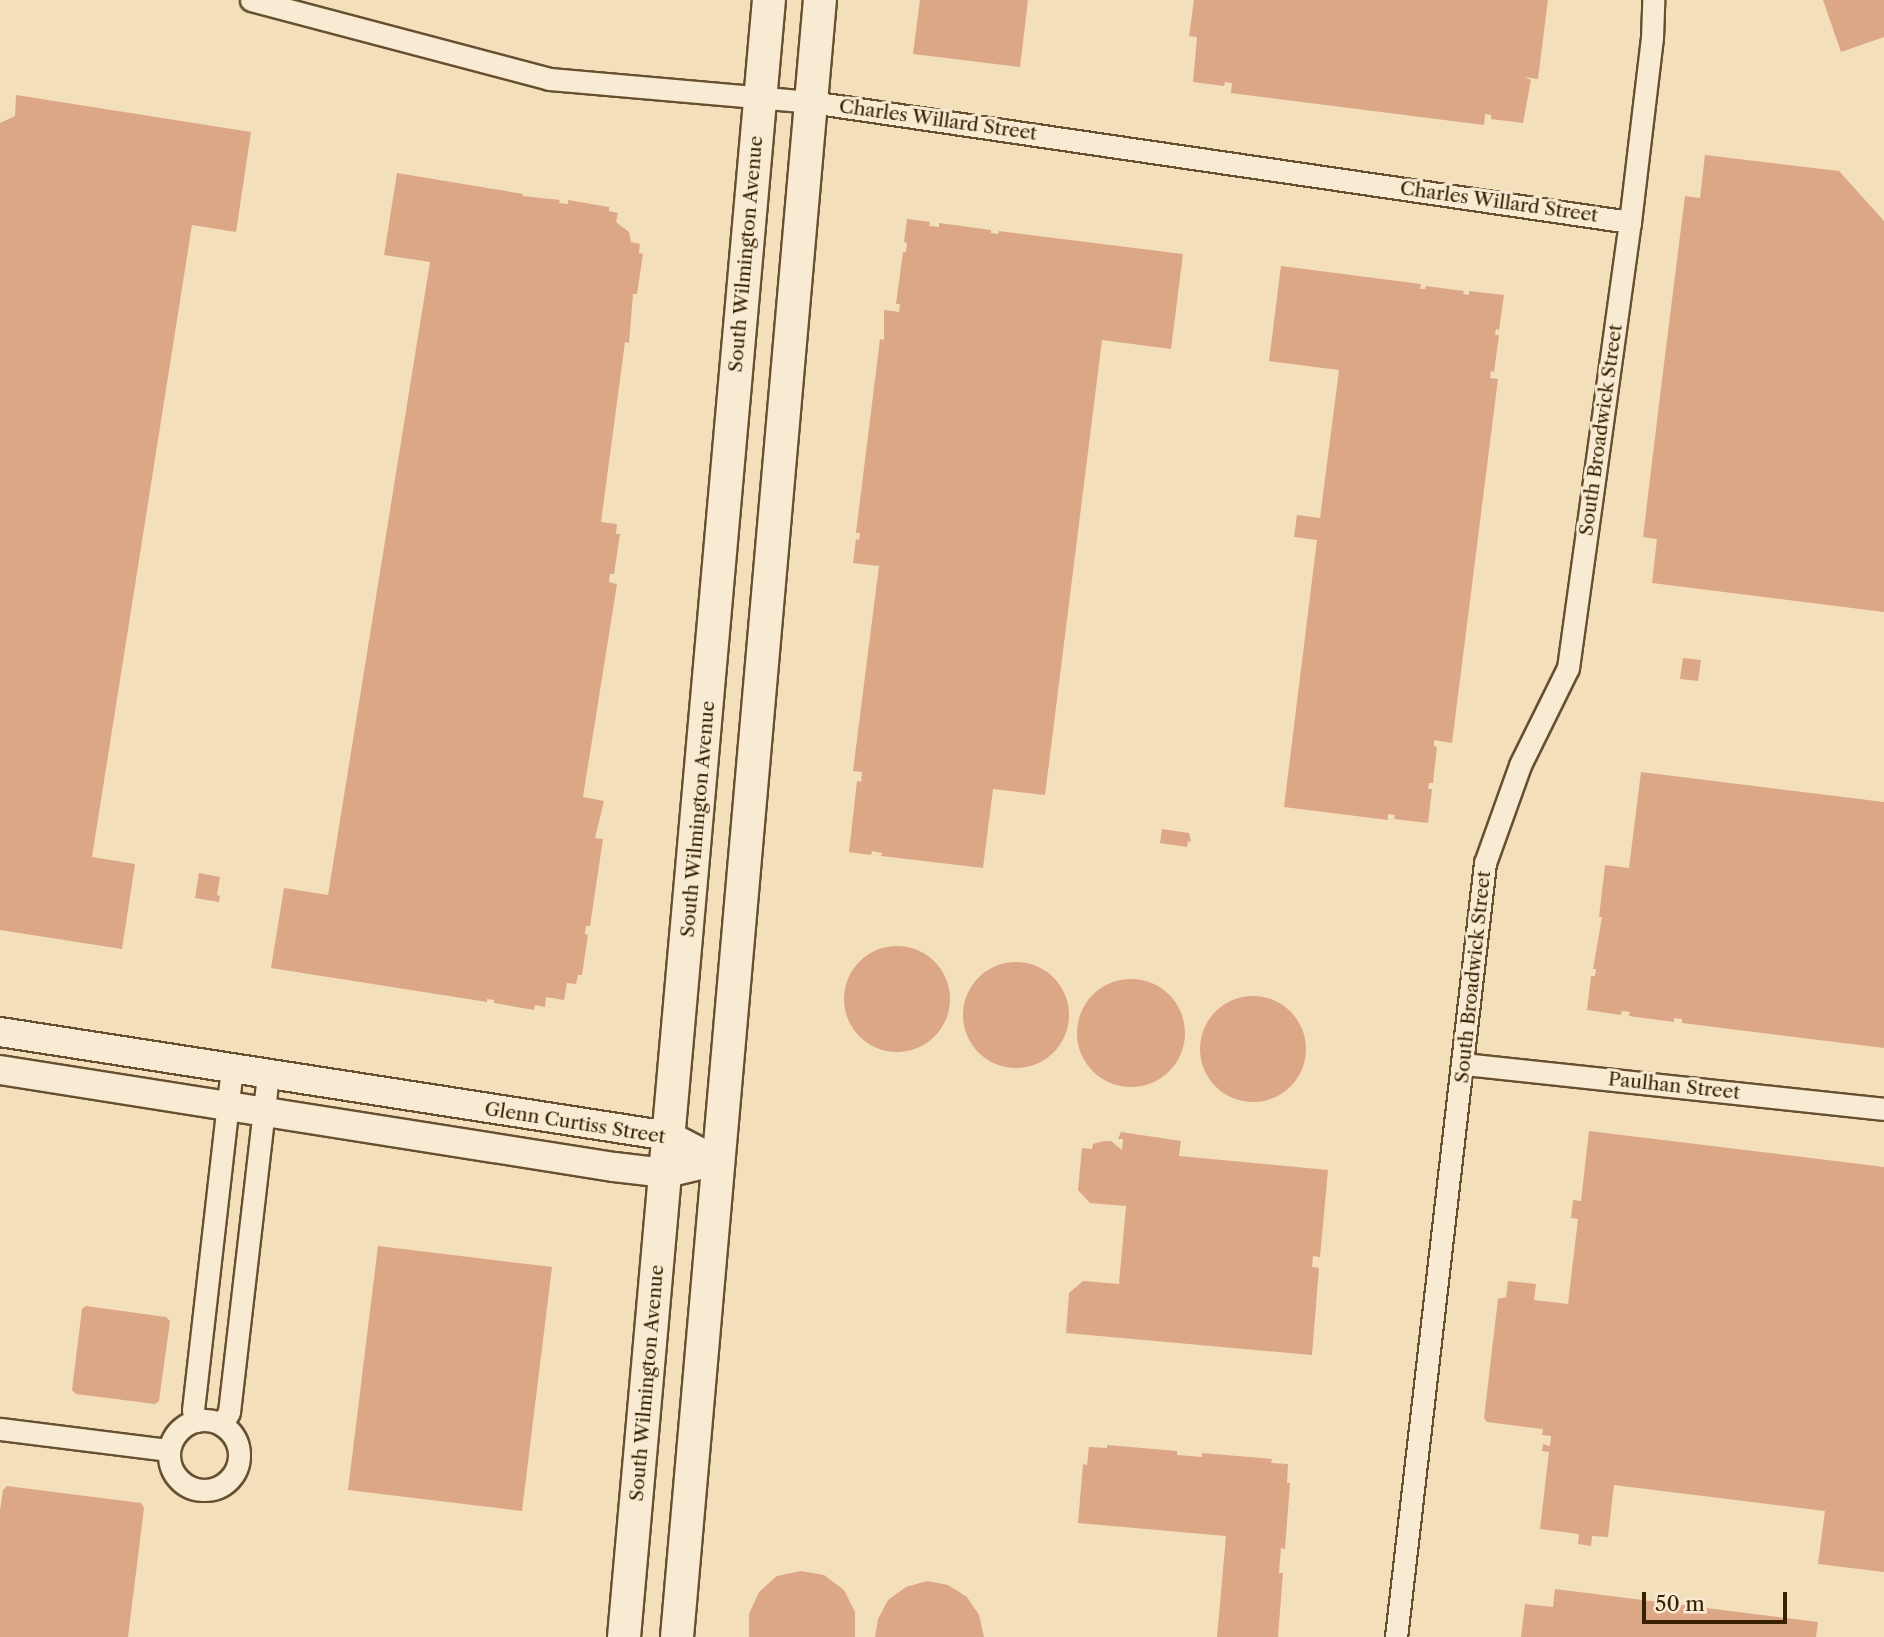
<!DOCTYPE html>
<html>
<head>
<meta charset="utf-8">
<style>
	body { margin:0 }
	#map { position:relative; width:1884px; height:1637px; overflow:hidden; background:#f4dfbb; font-family:"Libre Caslon Text",serif }
	div>[style] { position:absolute }
	.building>* { inset:0; background:#dca787 }
	.round { border-radius:50% }
	.roads { filter:drop-shadow(2px 0 #665030) drop-shadow(-2px 0 #665030) drop-shadow(0 2px #665030) drop-shadow(0 -2px #665030) }
	.minor>* { height:21px; margin:-10.5px; padding:0 10.5px; transform-origin:10.5px; border-radius:10.5px; background:#f8ead3 }
	.minor>.ring { margin:-10.5px; padding:0; box-sizing:content-box; background:none; border:21px solid #f8ead3; border-radius:50% }
	.tertiary>* { height:28px; margin:-14px; padding:0 14px; transform-origin:14px; border-radius:14px; background:#f8ead3 }
	.secondary>* { height:32px; margin:-16px; padding:0 16px; transform-origin:16px; border-radius:16px; background:#f8ead3 }
	span { translate:-50% -50%; white-space:nowrap; text-align:center; line-height:1.15; -webkit-text-stroke:6px #f8ead3; paint-order:stroke }
	.street-label { font-size:19px; color:#372101 }
	.scale { position:absolute; left:1642px; top:1592px; width:145px; height:32px; box-sizing:border-box; border:4px solid #372101; border-top:0; padding-left:9px; font-size:21px; line-height:24px; white-space:nowrap; color:#372101; -webkit-text-stroke:5px #f8ead3; paint-order:stroke }
</style>
</head>
<body>
<div id="map">
	<div class="building">
		<div style="clip-path:polygon(920px 0,1028px 0,1020px 67px,913px 54px)"></div>
		<div style="clip-path:polygon(1194px 0,1548px 0,1538px 79px,1525px 77px,1531px 80px,1523px 123px,1491px 119px,1491px 115px,1485px 114px,1484px 125px,1231px 93px,1232px 83px,1225px 82px,1224px 86px,1193px 82px,1197px 37px,1189px 36px)"></div>
		<div style="clip-path:polygon(1823px 0,1884px 0,1884px 37px,1841px 52px)"></div>
		<div style="clip-path:polygon(16px 95px,251px 132px,236px 232px,192px 225px,92px 857px,135px 864px,122px 949px,0 930px,0 123px,15px 116px)"></div>
		<div style="clip-path:polygon(1705px 155px,1839px 171px,1884px 221px,1884px 612px,1652px 583px,1657px 539px,1643px 537px,1659px 404px,1685px 196px,1700px 198px)"></div>
		<div style="clip-path:polygon(397px 173px,523px 194px,523px 196px,560px 200px,559px 203px,568px 204px,568px 200px,609px 207px,609px 211px,618px 213px,616px 222px,629px 232px,631px 242px,640px 244px,639px 253px,643px 254px,637px 294px,633px 294px,629px 343px,625px 342px,601px 522px,617px 524px,616px 534px,620px 534px,614px 574px,610px 574px,609px 582px,617px 584px,583px 797px,604px 801px,595px 838px,603px 839px,590px 926px,586px 926px,585px 934px,588px 935px,582px 975px,578px 975px,576px 984px,567px 983px,564px 1000px,546px 997px,545px 1007px,535px 1005px,534px 1010px,494px 1003px,494px 1000px,487px 999px,487px 1002px,271px 968px,284px 888px,328px 895px,430px 262px,384px 255px)"></div>
		<div style="clip-path:polygon(907px 219px,930px 222px,929px 226px,939px 227px,939px 223px,991px 230px,991px 233px,998px 234px,999px 231px,1183px 254px,1171px 349px,1102px 340px,1045px 795px,993px 789px,983px 868px,881px 856px,882px 853px,872px 851px,871px 855px,849px 852px,857px 781px,861px 782px,862px 772px,853px 771px,879px 566px,853px 563px,856px 539px,859px 540px,860px 533px,856px 533px,880px 339px,884px 340px,884px 310px,899px 312px,900px 304px,896px 304px,903px 252px,906px 252px,907px 243px,904px 242px)"></div>
		<div style="clip-path:polygon(1281px 266px,1421px 284px,1420px 289px,1425px 289px,1426px 286px,1464px 291px,1463px 294px,1469px 295px,1469px 291px,1504px 295px,1499px 330px,1496px 329px,1495px 335px,1499px 335px,1494px 372px,1491px 371px,1490px 378px,1498px 379px,1452px 743px,1434px 740px,1434px 746px,1437px 747px,1433px 783px,1429px 783px,1428px 789px,1432px 789px,1428px 823px,1394px 819px,1395px 815px,1388px 814px,1388px 820px,1284px 807px,1317px 540px,1294px 537px,1297px 515px,1320px 518px,1339px 370px,1269px 361px)"></div>
		<div style="clip-path:polygon(1683px 658px,1701px 660px,1698px 681px,1680px 679px)"></div>
		<div style="clip-path:polygon(1641px 772px,1884px 802px,1884px 1048px,1682px 1023px,1682px 1019px,1674px 1018px,1674px 1022px,1629px 1016px,1630px 1012px,1622px 1011px,1621px 1015px,1587px 1010px,1591px 976px,1595px 976px,1596px 969px,1593px 969px,1602px 917px,1599px 917px,1605px 865px,1629px 868px)"></div>
		<div style="clip-path:polygon(1162px 829px,1189px 833px,1191px 842px,1188px 841px,1187px 847px,1160px 843px)"></div>
		<div style="clip-path:polygon(199px 873px,220px 877px,217px 895px,220px 896px,219px 902px,195px 898px)"></div>
		<div class="round" style="left:844px;top:946px;width:106px;height:106px"></div>
		<div class="round" style="left:963px;top:962px;width:106px;height:106px"></div>
		<div class="round" style="left:1077px;top:979px;width:108px;height:108px"></div>
		<div class="round" style="left:1200px;top:996px;width:106px;height:106px"></div>
		<div style="clip-path:polygon(1589px 1131px,1884px 1167px,1884px 1572px,1818px 1564px,1825px 1511px,1614px 1485px,1608px 1537px,1592px 1536px,1591px 1546px,1578px 1544px,1579px 1534px,1540px 1529px,1549px 1452px,1542px 1451px,1543px 1444px,1550px 1446px,1551px 1436px,1542px 1435px,1543px 1429px,1487px 1422px,1484px 1418px,1498px 1299px,1506px 1297px,1508px 1281px,1536px 1284px,1534px 1300px,1568px 1304px,1578px 1219px,1571px 1218px,1573px 1200px,1581px 1201px)"></div>
		<div style="clip-path:polygon(1121px 1132px,1181px 1141px,1179px 1156px,1328px 1170px,1320px 1257px,1313px 1256px,1312px 1267px,1319px 1268px,1312px 1355px,1066px 1333px,1069px 1293px,1083px 1281px,1119px 1284px,1126px 1206px,1090px 1203px,1078px 1190px,1082px 1148px,1092px 1149px,1093px 1144px,1104px 1141px,1111px 1141px,1122px 1150px,1123px 1139px,1118px 1139px)"></div>
		<div style="clip-path:polygon(378px 1246px,552px 1267px,522px 1511px,348px 1490px)"></div>
		<div style="clip-path:polygon(86px 1306px,166px 1317px,170px 1321px,159px 1401px,155px 1404px,76px 1394px,72px 1390px,82px 1309px)"></div>
		<div style="clip-path:polygon(1107px 1445px,1177px 1451px,1177px 1455px,1202px 1457px,1202px 1453px,1272px 1459px,1271px 1463px,1288px 1464px,1287px 1483px,1290px 1483px,1285px 1549px,1281px 1548px,1279px 1573px,1283px 1573px,1278px 1637px,1217px 1637px,1226px 1536px,1078px 1523px,1083px 1464px,1087px 1465px,1089px 1447px,1107px 1448px)"></div>
		<div style="clip-path:polygon(7px 1486px,141px 1503px,144px 1508px,128px 1637px,0 1637px,0 1511px,3px 1490px)"></div>
		<div style="clip-path:polygon(801px 1571px,824px 1575px,844px 1590px,855px 1612px,855px 1637px,749px 1637px,749px 1614px,759px 1592px,777px 1576px)"></div>
		<div style="clip-path:polygon(927px 1581px,948px 1585px,967px 1597px,979px 1615px,984px 1637px,875px 1637px,878px 1619px,888px 1600px,906px 1587px)"></div>
		<div style="clip-path:polygon(1555px 1589px,1818px 1622px,1816px 1637px,1521px 1637px,1525px 1604px,1553px 1607px)"></div>
	</div>
	<div class="roads">
		<div class="minor">
			<div style="left:251px;top:0;width:308px;rotate:14.8deg"></div>
			<div style="left:549px;top:79px;width:263px;rotate:5deg"></div>
			<div style="left:811px;top:102px;width:828px;rotate:8.34deg"></div>
			<div style="left:1464px;top:1064px;width:422px;rotate:6.1deg"></div>
			<div class="ring" style="left:169px;top:1420px;width:49px;height:49px"></div>
			<div style="left:196px;top:1421px;width:11px;rotate:-105deg"></div>
			<div style="left:193px;top:1410px;width:343px;rotate:-83.5deg"></div>
			<div style="left:222px;top:1425px;width:15px;rotate:-62deg"></div>
			<div style="left:229px;top:1412px;width:340px;rotate:-83.4deg"></div>
			<div style="left:0;top:1429px;width:170px;rotate:7.1deg"></div>
			<div style="left:1396px;top:1637px;width:779px;rotate:-83.44deg"></div>
			<div style="left:1485px;top:863px;width:104px;rotate:-70.3deg"></div>
			<div style="left:1520px;top:765px;width:108px;rotate:-63.7deg"></div>
			<div style="left:1568px;top:668px;width:450px;rotate:-82.1deg"></div>
			<div style="left:1630px;top:222px;width:185px;rotate:-83.2deg"></div>
			<div style="left:1652px;top:38px;width:38px;rotate:-88deg"></div>
		</div>
		<div class="tertiary">
			<div style="left:0;top:1032px;width:677px;rotate:8.84deg"></div>
			<div style="left:669px;top:1136px;width:54px;rotate:27.5deg"></div>
			<div style="left:0;top:1070px;width:622px;rotate:8.98deg"></div>
			<div style="left:614px;top:1167px;width:52px;rotate:6.6deg"></div>
			<div style="left:666px;top:1173px;width:52px;rotate:-13.2deg"></div>
		</div>
		<div class="secondary">
			<div style="left:624px;top:1637px;width:1643px;rotate:-84.94deg"></div>
			<div style="left:677px;top:1637px;width:1643px;rotate:-85.01deg"></div>
		</div>
	</div>
	<div class="street-label">
		<span style="left:938px;top:120px;rotate:8deg">Charles Willard Street</span>
		<span style="left:1499px;top:202px;rotate:8deg">Charles Willard Street</span>
		<span style="left:746px;top:254px;rotate:-85deg">South Wilmington Avenue</span>
		<span style="left:1601px;top:430px;rotate:-82deg">South Broadwick Street</span>
		<span style="left:698px;top:819px;rotate:-85deg">South Wilmington Avenue</span>
		<span style="left:1473px;top:977px;rotate:-84deg">South Broadwick Street</span>
		<span style="left:1674px;top:1086px;rotate:6deg">Paulhan Street</span>
		<span style="left:575px;top:1123px;rotate:9deg">Glenn Curtiss Street</span>
		<span style="left:647px;top:1383px;rotate:-85deg">South Wilmington Avenue</span>
	</div>
	<div class="scale">50 m</div>
</div>
</body>
</html>
